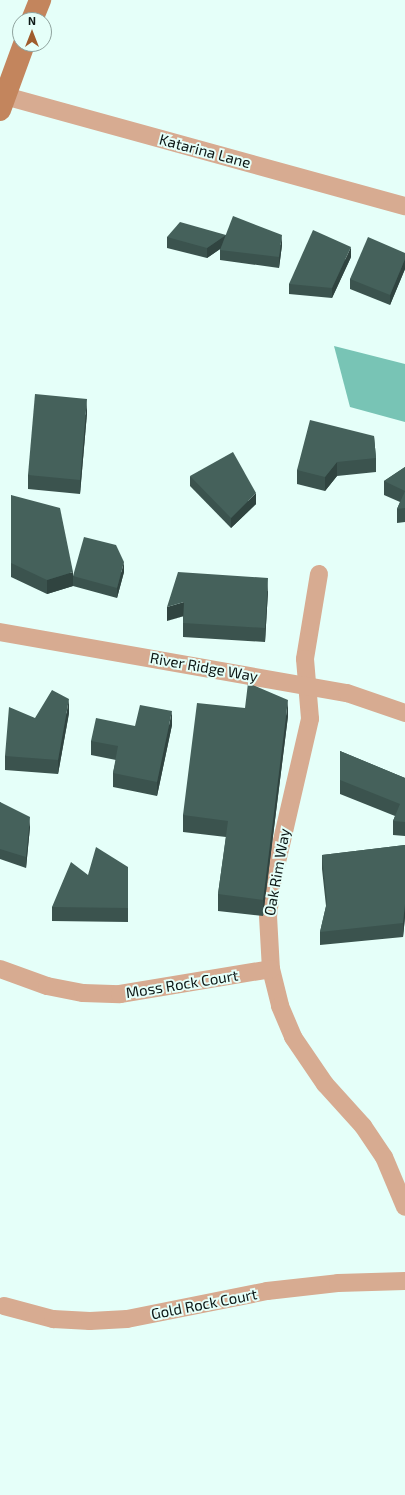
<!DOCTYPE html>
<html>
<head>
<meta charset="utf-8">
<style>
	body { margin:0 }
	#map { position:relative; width:405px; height:1495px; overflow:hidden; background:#e5fff9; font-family:"Exo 2",sans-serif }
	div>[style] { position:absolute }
	.forest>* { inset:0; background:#78c4b5 }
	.street>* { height:18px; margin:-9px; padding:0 9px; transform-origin:9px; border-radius:9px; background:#d7ab91 }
	.secondary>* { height:22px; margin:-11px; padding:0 11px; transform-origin:11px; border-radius:11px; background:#c3855d }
	.wall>* { inset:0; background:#3b534e }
	.shaded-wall>* { inset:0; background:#304440 }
	.building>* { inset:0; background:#45615b }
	span { translate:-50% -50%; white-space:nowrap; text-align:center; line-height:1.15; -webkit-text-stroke:4px #e5fff9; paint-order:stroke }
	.street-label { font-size:15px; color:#0d1816 }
	.north { position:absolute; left:12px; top:12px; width:40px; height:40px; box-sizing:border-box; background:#e5fff9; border:1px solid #8fa39e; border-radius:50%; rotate:0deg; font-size:11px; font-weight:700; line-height:16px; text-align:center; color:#0d1816 }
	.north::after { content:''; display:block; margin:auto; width:14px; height:18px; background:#9f5c2d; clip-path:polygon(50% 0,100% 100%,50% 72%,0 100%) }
</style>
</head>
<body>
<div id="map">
	<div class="forest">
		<div style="clip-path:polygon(334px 346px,405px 364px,405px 422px,350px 407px)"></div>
	</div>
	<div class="street">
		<div style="left:5px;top:96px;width:415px;rotate:15.4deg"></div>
		<div style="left:319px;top:574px;width:86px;rotate:99.4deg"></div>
		<div style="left:305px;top:659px;width:60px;rotate:85.2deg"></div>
		<div style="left:310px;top:719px;width:169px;rotate:103deg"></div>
		<div style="left:272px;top:884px;width:32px;rotate:97deg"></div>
		<div style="left:268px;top:916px;width:53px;rotate:86.8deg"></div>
		<div style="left:271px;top:969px;width:38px;rotate:76deg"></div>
		<div style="left:280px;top:1006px;width:34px;rotate:67deg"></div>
		<div style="left:293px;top:1037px;width:57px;rotate:55.8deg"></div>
		<div style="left:325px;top:1084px;width:57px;rotate:47.9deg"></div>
		<div style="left:363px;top:1126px;width:37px;rotate:56deg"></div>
		<div style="left:384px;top:1157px;width:54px;rotate:67.2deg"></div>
		<div style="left:0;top:632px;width:352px;rotate:10deg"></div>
		<div style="left:347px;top:693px;width:61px;rotate:19deg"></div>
		<div style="left:0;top:969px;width:50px;rotate:19.9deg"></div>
		<div style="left:47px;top:986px;width:37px;rotate:11deg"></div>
		<div style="left:83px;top:993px;width:37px;rotate:2deg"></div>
		<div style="left:120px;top:994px;width:153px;rotate:-9.4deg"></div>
		<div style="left:4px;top:1306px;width:51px;rotate:14.9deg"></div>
		<div style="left:53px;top:1319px;width:37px;rotate:3deg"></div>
		<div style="left:90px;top:1321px;width:37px;rotate:-3deg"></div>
		<div style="left:127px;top:1319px;width:143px;rotate:-11.3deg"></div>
		<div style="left:267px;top:1291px;width:71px;rotate:-6.4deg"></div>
		<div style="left:338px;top:1283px;width:67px;rotate:-1.7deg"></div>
	</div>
	<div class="secondary">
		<div style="left:32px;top:20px;width:22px;rotate:-68deg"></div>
		<div style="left:0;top:110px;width:70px;rotate:-70deg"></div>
	</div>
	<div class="wall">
		<div style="clip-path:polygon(226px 235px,282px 245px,279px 268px,220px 260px,220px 249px,207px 258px,167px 248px,167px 237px)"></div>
		<div style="clip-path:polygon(405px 253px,405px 269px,390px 305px,350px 289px,350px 279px)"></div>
		<div style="clip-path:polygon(351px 257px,332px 298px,289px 294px,289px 284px)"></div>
		<div style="clip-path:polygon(87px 413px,80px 494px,28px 489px,28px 475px)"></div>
		<div style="clip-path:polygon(374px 436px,376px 458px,376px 472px,337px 476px,325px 491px,297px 484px,297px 470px)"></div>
		<div style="clip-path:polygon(405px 467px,405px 522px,397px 523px,397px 509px,400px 502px,384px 495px,384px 481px)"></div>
		<div style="clip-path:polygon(190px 476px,256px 504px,231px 528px,190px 486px)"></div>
		<div style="clip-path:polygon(11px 495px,73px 576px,124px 572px,117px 598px,73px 586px,47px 594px,11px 577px)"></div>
		<div style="clip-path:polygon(268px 591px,265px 642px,183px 637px,183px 616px,167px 621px)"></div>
		<div style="clip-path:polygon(245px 708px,288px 716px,263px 916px,218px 911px,218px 894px,226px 837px,183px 832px,183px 815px)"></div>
		<div style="clip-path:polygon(69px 713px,58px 774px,5px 770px,5px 756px,35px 718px)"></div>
		<div style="clip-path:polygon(172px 725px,157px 796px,113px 787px,113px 773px,116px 760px,91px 755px,91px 741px,135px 726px)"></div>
		<div style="clip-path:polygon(340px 751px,405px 778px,405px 836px,393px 835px,393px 821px,395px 816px,340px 794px)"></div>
		<div style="clip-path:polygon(0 802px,30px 827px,26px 868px,0 859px)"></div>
		<div style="clip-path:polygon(405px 845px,405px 917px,403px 937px,320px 945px,320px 932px,326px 906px,322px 869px,322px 855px)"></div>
		<div style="clip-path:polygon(128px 867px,128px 922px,52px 921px,52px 907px)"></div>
	</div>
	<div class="shaded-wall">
		<div style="clip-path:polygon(226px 235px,226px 245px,207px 258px,207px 248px)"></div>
		<div style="clip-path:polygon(282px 235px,282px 245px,279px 268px,279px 257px)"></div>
		<div style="clip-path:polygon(351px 247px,351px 257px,332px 298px,332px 288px)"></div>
		<div style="clip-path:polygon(405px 259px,405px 269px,390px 305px,390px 295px)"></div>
		<div style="clip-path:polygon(87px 399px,87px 413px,80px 494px,80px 480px)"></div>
		<div style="clip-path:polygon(337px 462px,337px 476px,325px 491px,325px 477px)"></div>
		<div style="clip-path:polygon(256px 493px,256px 504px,231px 528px,231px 518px)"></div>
		<div style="clip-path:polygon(124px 562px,124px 572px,117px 598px,117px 588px)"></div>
		<div style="clip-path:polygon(73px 572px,73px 586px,47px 594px,47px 580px)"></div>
		<div style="clip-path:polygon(268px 578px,268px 591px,265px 642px,265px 628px)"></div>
		<div style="clip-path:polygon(184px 602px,184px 616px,167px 621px,167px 607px)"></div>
		<div style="clip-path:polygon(69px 699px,69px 713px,58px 774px,58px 760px)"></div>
		<div style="clip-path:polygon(288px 700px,288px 716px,263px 916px,263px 900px)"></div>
		<div style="clip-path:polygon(172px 711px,172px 725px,157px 796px,157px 782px)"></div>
		<div style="clip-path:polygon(30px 817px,30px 827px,26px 868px,26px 857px)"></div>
		<div style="clip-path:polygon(405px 904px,405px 917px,403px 937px,403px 923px)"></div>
	</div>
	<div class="building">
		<div style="clip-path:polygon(233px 216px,282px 235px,279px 257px,220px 250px)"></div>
		<div style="clip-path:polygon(180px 222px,226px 235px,207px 248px,167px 237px)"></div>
		<div style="clip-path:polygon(313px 230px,351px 247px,332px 288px,289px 284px)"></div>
		<div style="clip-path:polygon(368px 237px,405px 253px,405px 259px,390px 295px,350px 279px)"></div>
		<div style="clip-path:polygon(35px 394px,87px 399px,80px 480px,28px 475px)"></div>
		<div style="clip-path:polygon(310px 420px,374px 436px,376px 458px,337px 462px,325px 477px,297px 470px)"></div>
		<div style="clip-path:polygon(233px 452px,256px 493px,231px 518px,190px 476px)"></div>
		<div style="clip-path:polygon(405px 467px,405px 491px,384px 481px)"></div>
		<div style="clip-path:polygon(405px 491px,405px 508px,397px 509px)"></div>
		<div style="clip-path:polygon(11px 495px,60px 508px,73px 572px,47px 580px,11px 563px)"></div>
		<div style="clip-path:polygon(84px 537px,116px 545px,124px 562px,117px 588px,73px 576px)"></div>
		<div style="clip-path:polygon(178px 572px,268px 578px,265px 628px,183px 623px,184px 602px,167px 607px)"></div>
		<div style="clip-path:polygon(248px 683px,288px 700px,263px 900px,218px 894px,228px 821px,183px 815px,197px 703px,245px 708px)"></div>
		<div style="clip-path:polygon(52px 690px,69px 699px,58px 760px,5px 756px,9px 707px,35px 718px)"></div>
		<div style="clip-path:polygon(140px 705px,172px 711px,157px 782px,113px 773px,118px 746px,91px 741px,96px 718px,135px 726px)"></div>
		<div style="clip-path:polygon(340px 751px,405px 778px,405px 822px,393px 821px,400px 804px,340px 780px)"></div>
		<div style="clip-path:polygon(0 802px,30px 817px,26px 857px,0 849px)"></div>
		<div style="clip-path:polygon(405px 845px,405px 904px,403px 923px,320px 932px,327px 902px,322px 855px)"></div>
		<div style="clip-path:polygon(96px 847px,128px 867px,128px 908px,52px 907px,71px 862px,88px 875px)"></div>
	</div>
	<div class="street-label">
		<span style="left:205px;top:151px;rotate:15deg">Katarina Lane</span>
		<span style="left:204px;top:667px;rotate:10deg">River Ridge Way</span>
		<span style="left:277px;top:872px;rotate:-80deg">Oak Rim Way</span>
		<span style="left:182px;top:984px;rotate:-9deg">Moss Rock Court</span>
		<span style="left:204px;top:1304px;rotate:-11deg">Gold Rock Court</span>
	</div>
	<div class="north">N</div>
</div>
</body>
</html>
